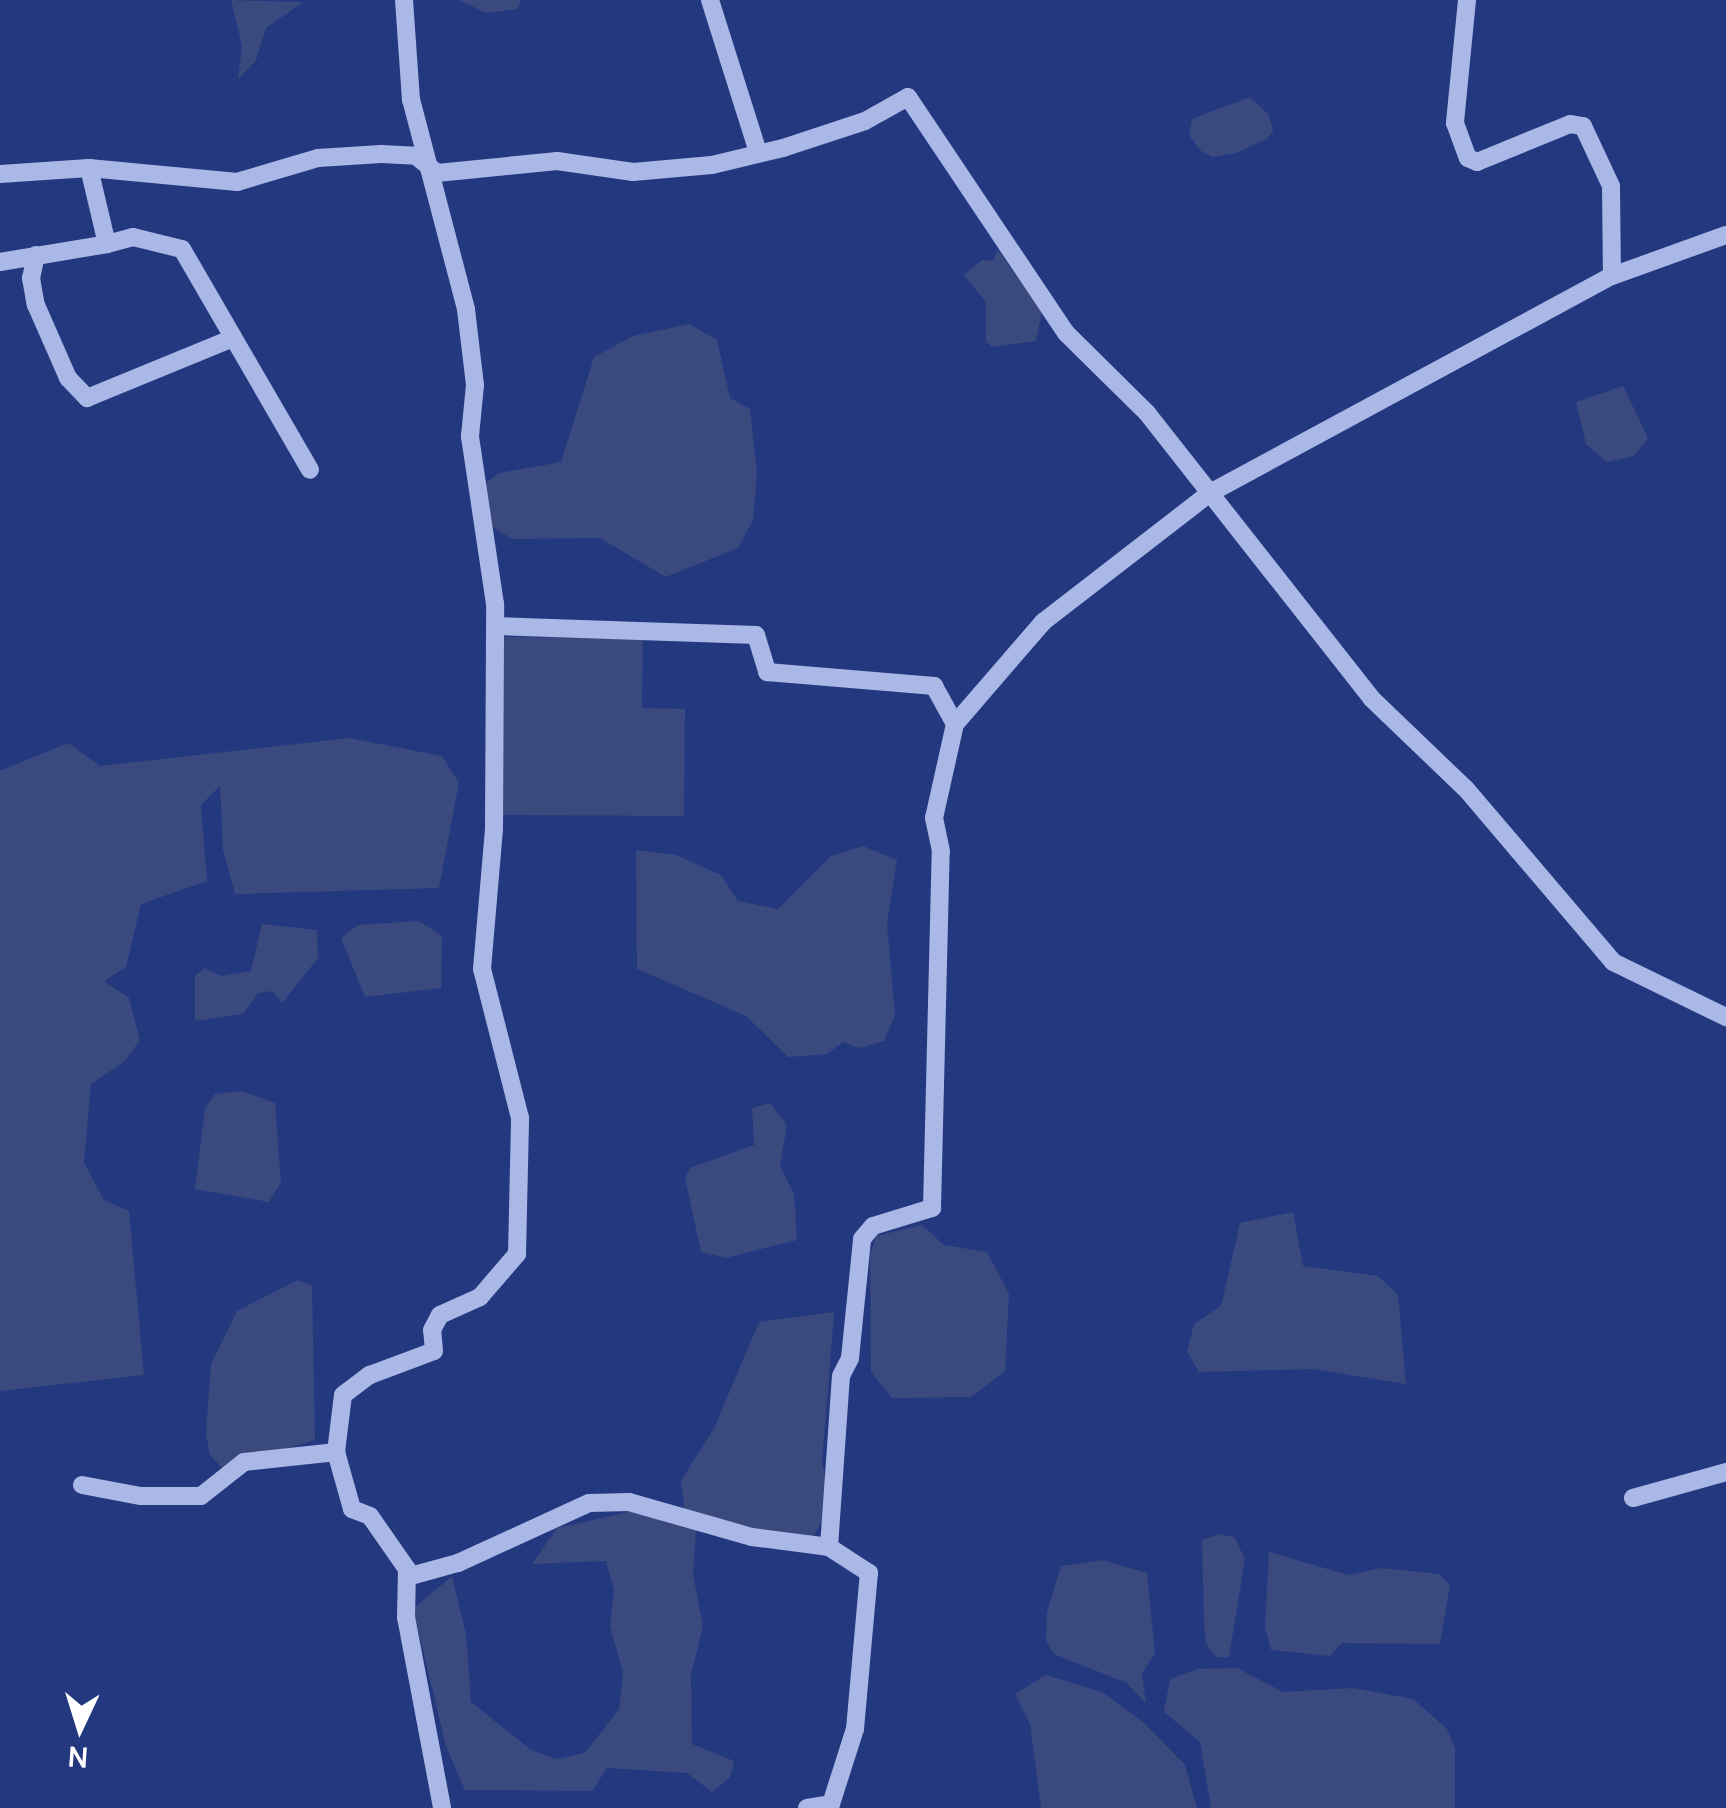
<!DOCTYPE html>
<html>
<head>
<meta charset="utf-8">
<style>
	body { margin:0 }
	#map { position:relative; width:1726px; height:1808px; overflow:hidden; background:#23387f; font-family:Manrope,sans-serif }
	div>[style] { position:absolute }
	.water>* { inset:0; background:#3a4a7e }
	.minor>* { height:18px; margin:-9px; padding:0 9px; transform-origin:9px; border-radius:9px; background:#a9b8e6 }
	span { translate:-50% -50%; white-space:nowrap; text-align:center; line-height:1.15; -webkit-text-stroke:9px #23387f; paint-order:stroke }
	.north { position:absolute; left:30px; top:1678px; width:100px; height:100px; -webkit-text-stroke:8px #23387f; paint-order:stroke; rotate:184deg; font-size:28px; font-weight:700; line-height:40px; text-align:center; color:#fff }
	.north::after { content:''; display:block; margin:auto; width:35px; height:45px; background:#fff; clip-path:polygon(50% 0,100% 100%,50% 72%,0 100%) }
</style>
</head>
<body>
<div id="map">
	<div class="water">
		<div style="clip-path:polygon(231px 0,303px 2px,266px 28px,256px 60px,238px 79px,242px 46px)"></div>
		<div style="clip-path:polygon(459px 0,521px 0,517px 9px,486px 13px)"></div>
		<div style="clip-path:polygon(1250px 97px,1269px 115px,1273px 131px,1267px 139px,1236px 153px,1212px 157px,1201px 151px,1189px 135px,1192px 119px)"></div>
		<div style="clip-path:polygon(998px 250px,1042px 312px,1036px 341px,992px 347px,986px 341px,986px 302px,964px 275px,982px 260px,993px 261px)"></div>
		<div style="clip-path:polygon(689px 324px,717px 340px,730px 398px,750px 409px,757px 474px,753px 520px,738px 548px,666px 577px,600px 538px,512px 539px,489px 525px,482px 486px,499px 473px,561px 462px,594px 357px,633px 336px)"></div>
		<div style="clip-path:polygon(1623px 386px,1648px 438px,1634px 456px,1607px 462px,1586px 444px,1576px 402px)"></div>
		<div style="clip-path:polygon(501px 637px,643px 638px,642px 708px,685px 709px,684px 816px,500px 815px)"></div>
		<div style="clip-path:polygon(349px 738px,442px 756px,459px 783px,439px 888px,235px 894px,223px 850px,220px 786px,201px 805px,207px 881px,141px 904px,126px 967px,104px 981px,129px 998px,140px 1040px,125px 1061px,91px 1084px,84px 1163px,104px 1200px,129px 1211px,144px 1375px,0 1391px,0 771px,68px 743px,100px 766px)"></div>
		<div style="clip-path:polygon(863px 846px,897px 860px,887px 924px,895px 1016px,884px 1041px,859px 1048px,843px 1042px,827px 1054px,788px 1057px,746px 1016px,637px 969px,636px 850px,676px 855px,721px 875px,738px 901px,778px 909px,831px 856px)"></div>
		<div style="clip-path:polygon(419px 921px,442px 936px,441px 988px,365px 997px,341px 938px,358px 925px)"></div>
		<div style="clip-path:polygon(262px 924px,317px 930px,318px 958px,282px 1003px,273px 991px,258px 993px,243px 1014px,195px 1021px,195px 976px,205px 968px,221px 976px,251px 971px)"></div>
		<div style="clip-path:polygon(241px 1091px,275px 1103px,281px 1182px,269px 1202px,195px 1189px,205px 1109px,215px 1094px)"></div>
		<div style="clip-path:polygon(770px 1103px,787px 1125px,780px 1166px,794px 1194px,797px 1240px,726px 1258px,701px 1252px,685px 1178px,690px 1168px,754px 1145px,752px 1108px)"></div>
		<div style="clip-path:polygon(1293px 1212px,1303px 1266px,1378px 1276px,1398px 1295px,1406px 1384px,1313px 1369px,1199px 1372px,1187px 1351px,1194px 1324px,1221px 1306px,1240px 1223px)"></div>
		<div style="clip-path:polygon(922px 1225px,944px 1245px,987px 1252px,1009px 1294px,1005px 1371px,971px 1397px,892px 1398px,871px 1372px,870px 1255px,876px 1236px)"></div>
		<div style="clip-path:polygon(298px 1280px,312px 1286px,315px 1440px,222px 1468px,210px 1455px,206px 1435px,211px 1364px,237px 1311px)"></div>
		<div style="clip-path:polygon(834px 1312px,822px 1463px,831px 1502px,813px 1538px,781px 1536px,685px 1512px,681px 1481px,714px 1428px,759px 1322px)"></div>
		<div style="clip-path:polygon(641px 1509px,696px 1530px,693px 1575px,703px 1626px,691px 1675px,692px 1744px,734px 1761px,730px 1777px,712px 1792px,687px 1773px,607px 1768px,592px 1791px,465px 1790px,446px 1746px,413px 1609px,452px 1576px,466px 1634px,471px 1702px,531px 1750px,557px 1759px,585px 1753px,619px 1709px,623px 1673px,610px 1626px,614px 1591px,606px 1561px,532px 1564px,557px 1528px)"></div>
		<div style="clip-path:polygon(1219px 1534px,1234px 1537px,1245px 1559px,1229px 1657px,1216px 1657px,1206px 1643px,1204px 1622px,1202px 1540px)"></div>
		<div style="clip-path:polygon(1269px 1552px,1348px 1575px,1381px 1568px,1439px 1574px,1450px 1585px,1440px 1644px,1342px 1643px,1330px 1656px,1271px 1650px,1265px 1627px)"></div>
		<div style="clip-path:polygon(1103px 1560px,1147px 1573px,1155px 1653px,1142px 1674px,1146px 1703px,1127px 1683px,1054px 1654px,1046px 1640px,1047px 1612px,1061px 1566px)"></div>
		<div style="clip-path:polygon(1237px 1668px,1283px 1692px,1354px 1688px,1413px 1699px,1447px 1729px,1455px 1748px,1455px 1808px,1211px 1808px,1200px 1742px,1164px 1712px,1170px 1679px,1197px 1669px)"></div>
		<div style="clip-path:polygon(1046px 1675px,1102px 1692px,1143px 1722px,1185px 1765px,1197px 1808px,1041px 1808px,1030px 1724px,1015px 1694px)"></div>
	</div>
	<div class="minor">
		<div style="left:710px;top:0;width:159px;rotate:72.5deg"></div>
		<div style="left:1467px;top:0;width:124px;rotate:95.6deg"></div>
		<div style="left:1455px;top:123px;width:37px;rotate:70deg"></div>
		<div style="left:1468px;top:158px;width:10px;rotate:24deg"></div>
		<div style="left:1477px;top:162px;width:100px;rotate:-22.2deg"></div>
		<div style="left:1570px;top:124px;width:13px;rotate:9deg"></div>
		<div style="left:1583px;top:126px;width:66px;rotate:65deg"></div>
		<div style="left:1611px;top:186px;width:90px;rotate:89.4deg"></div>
		<div style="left:89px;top:168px;width:78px;rotate:76.7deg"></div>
		<div style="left:107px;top:244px;width:27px;rotate:-15deg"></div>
		<div style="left:133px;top:237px;width:50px;rotate:13.8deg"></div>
		<div style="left:182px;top:249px;width:255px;rotate:59.9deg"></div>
		<div style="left:0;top:174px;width:89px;rotate:-3.9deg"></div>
		<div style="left:89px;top:168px;width:149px;rotate:5.4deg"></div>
		<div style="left:237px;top:182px;width:84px;rotate:-16.5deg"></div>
		<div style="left:318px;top:158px;width:63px;rotate:-3.6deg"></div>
		<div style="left:381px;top:154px;width:35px;rotate:3deg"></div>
		<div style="left:416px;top:156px;width:27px;rotate:39deg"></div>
		<div style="left:437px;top:173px;width:121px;rotate:-5.7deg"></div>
		<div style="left:557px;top:161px;width:77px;rotate:8.2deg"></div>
		<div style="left:633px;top:172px;width:79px;rotate:-5.1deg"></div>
		<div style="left:712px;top:165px;width:73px;rotate:-13.5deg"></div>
		<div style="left:783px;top:148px;width:86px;rotate:-18.2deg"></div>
		<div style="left:865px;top:121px;width:49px;rotate:-29.2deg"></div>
		<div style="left:908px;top:97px;width:284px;rotate:56.2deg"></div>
		<div style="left:1066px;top:333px;width:114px;rotate:44.6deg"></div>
		<div style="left:1147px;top:413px;width:364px;rotate:51.8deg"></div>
		<div style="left:1372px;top:699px;width:130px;rotate:43.8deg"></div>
		<div style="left:1466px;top:789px;width:227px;rotate:49.6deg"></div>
		<div style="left:1613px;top:962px;width:126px;rotate:26deg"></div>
		<div style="left:36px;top:255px;width:24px;rotate:102deg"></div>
		<div style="left:31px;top:278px;width:27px;rotate:80deg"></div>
		<div style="left:36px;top:305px;width:80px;rotate:66.3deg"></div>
		<div style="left:68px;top:378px;width:28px;rotate:46deg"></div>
		<div style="left:87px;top:398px;width:158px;rotate:-22.3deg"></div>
		<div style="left:0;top:262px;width:109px;rotate:-9.5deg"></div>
		<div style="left:496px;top:626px;width:260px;rotate:2deg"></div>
		<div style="left:756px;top:635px;width:39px;rotate:73deg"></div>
		<div style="left:767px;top:672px;width:168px;rotate:4.8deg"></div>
		<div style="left:934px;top:686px;width:43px;rotate:61.1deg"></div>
		<div style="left:336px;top:1452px;width:59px;rotate:74.3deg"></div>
		<div style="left:352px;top:1509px;width:19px;rotate:21deg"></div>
		<div style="left:370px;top:1516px;width:65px;rotate:55.1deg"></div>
		<div style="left:407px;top:1569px;width:48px;rotate:91.2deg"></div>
		<div style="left:406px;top:1617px;width:194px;rotate:79.3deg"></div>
		<div style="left:82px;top:1485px;width:60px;rotate:10.6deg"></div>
		<div style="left:141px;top:1496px;width:60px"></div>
		<div style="left:201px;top:1496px;width:55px;rotate:-38.3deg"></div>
		<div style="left:244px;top:1462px;width:93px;rotate:-6.2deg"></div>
		<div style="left:336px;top:1452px;width:57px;rotate:-83deg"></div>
		<div style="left:343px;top:1395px;width:34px;rotate:-37deg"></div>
		<div style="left:370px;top:1375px;width:68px;rotate:-20.6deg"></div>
		<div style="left:434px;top:1351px;width:21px;rotate:-95deg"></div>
		<div style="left:432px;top:1330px;width:17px;rotate:-62deg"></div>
		<div style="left:440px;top:1315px;width:44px;rotate:-24.2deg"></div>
		<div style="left:480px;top:1297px;width:57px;rotate:-49.3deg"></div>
		<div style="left:517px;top:1254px;width:136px;rotate:-88.7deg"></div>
		<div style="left:520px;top:1118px;width:154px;rotate:-104.3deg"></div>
		<div style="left:482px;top:969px;width:141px;rotate:-85.1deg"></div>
		<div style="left:494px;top:829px;width:225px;rotate:-89.7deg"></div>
		<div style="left:495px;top:604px;width:170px;rotate:-98.5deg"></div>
		<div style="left:470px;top:436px;width:51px;rotate:-84.4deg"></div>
		<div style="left:475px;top:385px;width:77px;rotate:-96.8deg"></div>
		<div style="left:466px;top:309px;width:216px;rotate:-104.7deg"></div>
		<div style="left:411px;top:100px;width:100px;rotate:-94deg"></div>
		<div style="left:1633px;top:1498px;width:97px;rotate:-15.6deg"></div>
		<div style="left:407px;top:1577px;width:53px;rotate:-15.4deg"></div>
		<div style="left:458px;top:1563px;width:144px;rotate:-24.6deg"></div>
		<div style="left:589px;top:1503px;width:40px;rotate:-1.4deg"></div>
		<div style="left:629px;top:1502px;width:128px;rotate:15.9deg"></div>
		<div style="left:752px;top:1537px;width:78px;rotate:7.4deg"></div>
		<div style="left:807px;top:1808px;width:24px;rotate:-9deg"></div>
		<div style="left:831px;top:1804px;width:79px;rotate:-72.3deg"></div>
		<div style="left:855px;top:1729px;width:157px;rotate:-84.9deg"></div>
		<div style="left:869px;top:1573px;width:48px;rotate:-147deg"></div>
		<div style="left:829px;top:1547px;width:171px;rotate:-86deg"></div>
		<div style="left:841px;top:1376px;width:20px;rotate:-63deg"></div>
		<div style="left:850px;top:1358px;width:120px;rotate:-84.2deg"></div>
		<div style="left:862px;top:1239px;width:17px;rotate:-50deg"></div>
		<div style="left:873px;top:1226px;width:62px;rotate:-17deg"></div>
		<div style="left:932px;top:1208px;width:357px;rotate:-88.6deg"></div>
		<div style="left:941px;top:851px;width:34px;rotate:-102deg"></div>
		<div style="left:934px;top:818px;width:96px;rotate:-77.4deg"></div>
		<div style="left:955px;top:724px;width:135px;rotate:-49.2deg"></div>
		<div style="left:1043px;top:622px;width:211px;rotate:-37.7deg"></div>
		<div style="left:1210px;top:493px;width:457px;rotate:-28.4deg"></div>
		<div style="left:1612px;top:276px;width:121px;rotate:-19.8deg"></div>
	</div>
	<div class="north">N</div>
</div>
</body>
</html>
